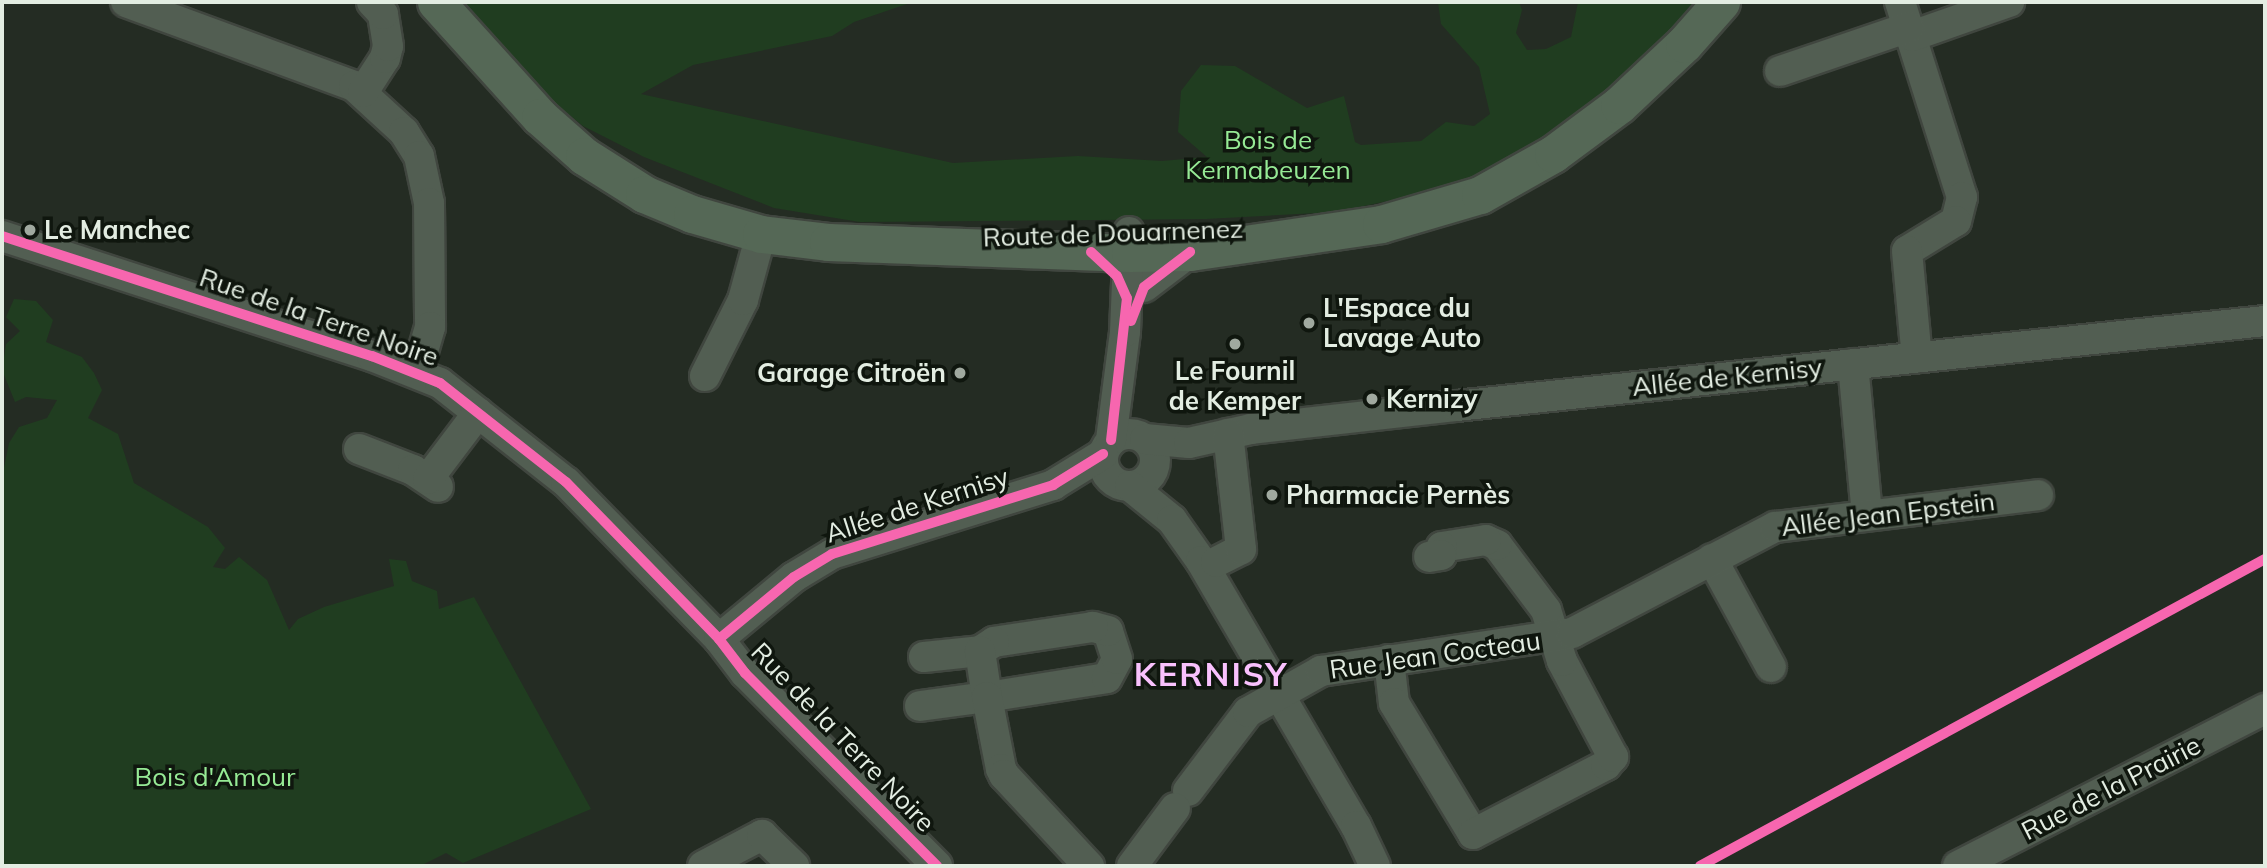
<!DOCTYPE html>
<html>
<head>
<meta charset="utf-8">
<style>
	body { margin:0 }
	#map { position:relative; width:2267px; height:868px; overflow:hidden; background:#242c23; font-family:Mulish,sans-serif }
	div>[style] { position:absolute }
	.green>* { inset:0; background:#203d20 }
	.roads { filter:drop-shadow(2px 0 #40463f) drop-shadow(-2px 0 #40463f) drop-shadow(0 2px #40463f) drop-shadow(0 -2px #40463f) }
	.minor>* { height:30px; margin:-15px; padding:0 15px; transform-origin:15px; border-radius:15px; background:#525e52 }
	.minor>.ring { margin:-15px; padding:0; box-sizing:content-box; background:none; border:30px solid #525e52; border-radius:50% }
	.major>* { height:37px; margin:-18.5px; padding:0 18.5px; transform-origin:18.5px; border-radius:18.5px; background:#556856 }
	.cycleway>* { height:10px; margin:-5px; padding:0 5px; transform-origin:5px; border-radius:5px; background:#f766af }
	.dots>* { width:19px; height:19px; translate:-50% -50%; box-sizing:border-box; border:4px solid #0f160e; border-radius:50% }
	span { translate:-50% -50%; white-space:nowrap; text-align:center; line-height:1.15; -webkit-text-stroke:7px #0f160e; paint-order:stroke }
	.park-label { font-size:26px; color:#96ea95 }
	.poi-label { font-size:26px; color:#e3ede2; font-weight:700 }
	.left { translate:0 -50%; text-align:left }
	.right { translate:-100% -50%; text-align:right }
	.street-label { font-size:26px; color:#e3ede2 }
	.district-label { font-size:33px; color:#f9c1fd; font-weight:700; letter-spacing:2px }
	.frame { position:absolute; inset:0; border:4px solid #e3ede2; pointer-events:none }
</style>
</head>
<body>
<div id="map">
	<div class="green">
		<div style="clip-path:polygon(431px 2px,913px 2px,854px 22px,832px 36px,693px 65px,641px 94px,953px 163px,1078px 156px,1162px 161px,1207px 157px,1178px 132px,1181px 91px,1201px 65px,1235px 66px,1307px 108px,1344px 96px,1355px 142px,1361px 145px,1421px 141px,1446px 122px,1474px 126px,1490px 114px,1479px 67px,1441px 24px,1438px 2px,1519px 2px,1522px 10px,1516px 33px,1527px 50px,1546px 49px,1571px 37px,1578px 2px,1698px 2px,1629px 77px,1569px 123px,1483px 176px,1426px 193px,1335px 212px,1206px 219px,860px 222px,774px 208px,644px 157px,583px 126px)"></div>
		<div style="clip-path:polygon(14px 299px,36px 301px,53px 320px,46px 342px,82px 357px,94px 373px,102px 390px,88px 418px,118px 434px,134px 483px,208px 527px,225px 548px,213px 567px,225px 569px,239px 557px,267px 580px,289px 630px,298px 619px,324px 607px,394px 586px,389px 559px,406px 561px,412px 581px,437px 591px,439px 609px,474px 597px,591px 809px,463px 863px,446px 853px,420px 866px,2px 866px,2px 477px,9px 443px,19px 427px,47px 418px,57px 400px,26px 397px,15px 402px,2px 370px,6px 344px,20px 331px,6px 317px)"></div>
	</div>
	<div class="roads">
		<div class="minor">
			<div style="left:126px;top:2px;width:243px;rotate:20.2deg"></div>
			<div style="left:354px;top:86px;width:68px;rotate:42.6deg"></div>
			<div style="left:404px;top:132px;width:28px;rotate:58deg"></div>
			<div style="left:419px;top:156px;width:48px;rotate:78deg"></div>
			<div style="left:429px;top:203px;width:124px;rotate:89.5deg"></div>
			<div style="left:430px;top:327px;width:47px;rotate:106.1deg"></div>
			<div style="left:1900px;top:2px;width:205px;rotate:72.4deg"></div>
			<div style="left:1962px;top:197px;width:25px;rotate:104deg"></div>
			<div style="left:1956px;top:221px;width:57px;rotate:148.5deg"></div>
			<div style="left:1907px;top:251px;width:107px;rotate:84.7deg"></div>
			<div style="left:1912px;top:36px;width:103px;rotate:-19.3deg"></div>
			<div style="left:1780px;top:71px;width:136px;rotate:-18.8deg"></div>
			<div style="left:363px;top:92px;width:40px;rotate:-57.1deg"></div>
			<div style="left:385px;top:58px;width:12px;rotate:-76deg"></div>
			<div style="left:388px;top:46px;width:32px;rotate:-99deg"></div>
			<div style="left:383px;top:14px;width:16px;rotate:-133deg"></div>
			<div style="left:2px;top:236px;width:389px;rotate:18deg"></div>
			<div style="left:372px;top:356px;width:73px;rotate:21.7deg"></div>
			<div style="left:440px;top:383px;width:160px;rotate:38.2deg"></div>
			<div style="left:566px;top:482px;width:219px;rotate:45.7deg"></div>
			<div style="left:719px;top:639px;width:43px;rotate:52.6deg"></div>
			<div style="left:745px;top:673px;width:272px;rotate:45.1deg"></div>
			<div style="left:1144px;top:287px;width:58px;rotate:-37.3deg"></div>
			<div style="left:1853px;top:364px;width:152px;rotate:84.7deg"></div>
			<div style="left:705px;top:376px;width:85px;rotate:-63.4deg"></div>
			<div style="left:743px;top:300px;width:68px;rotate:-74.7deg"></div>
			<div class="ring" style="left:1103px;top:434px;width:22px;height:22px"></div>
			<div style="left:1145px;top:439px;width:44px;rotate:5.2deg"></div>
			<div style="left:1189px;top:443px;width:64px;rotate:-12.7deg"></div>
			<div style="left:1251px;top:429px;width:206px;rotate:-6.4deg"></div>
			<div style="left:1456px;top:406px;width:813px;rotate:-6deg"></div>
			<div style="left:1111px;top:440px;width:109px;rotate:-82.6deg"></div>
			<div style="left:1125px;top:332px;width:100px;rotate:-87.7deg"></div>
			<div style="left:359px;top:449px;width:58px;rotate:21.3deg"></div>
			<div style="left:413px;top:470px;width:30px;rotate:34deg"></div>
			<div style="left:428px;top:479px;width:83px;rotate:-52.9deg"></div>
			<div style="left:1130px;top:486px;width:54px;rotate:39deg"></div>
			<div style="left:1172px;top:520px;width:50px;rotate:54.7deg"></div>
			<div style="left:1201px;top:561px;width:307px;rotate:59.7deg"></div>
			<div style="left:1356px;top:826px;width:44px;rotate:64.6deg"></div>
			<div style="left:1712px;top:559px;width:123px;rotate:61.4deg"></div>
			<div style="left:1216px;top:562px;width:28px;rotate:-27deg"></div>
			<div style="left:1241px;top:549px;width:116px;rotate:-96.4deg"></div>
			<div style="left:719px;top:639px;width:97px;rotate:-39.6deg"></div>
			<div style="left:794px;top:577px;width:44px;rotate:-31.2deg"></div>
			<div style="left:832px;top:554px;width:232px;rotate:-17.3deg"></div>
			<div style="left:1053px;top:485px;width:59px;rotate:-31.8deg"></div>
			<div style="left:924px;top:657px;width:56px;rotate:-6.1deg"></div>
			<div style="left:1389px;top:660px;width:43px;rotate:83.4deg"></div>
			<div style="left:1394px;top:703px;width:153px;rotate:58.9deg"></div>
			<div style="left:1473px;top:834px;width:150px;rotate:-27.4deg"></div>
			<div style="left:1606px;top:765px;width:11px;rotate:-49deg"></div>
			<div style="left:1613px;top:757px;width:109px;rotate:-118deg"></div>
			<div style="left:1562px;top:661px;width:53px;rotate:-107.4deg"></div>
			<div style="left:1546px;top:610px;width:81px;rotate:-127deg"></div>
			<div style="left:1497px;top:545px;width:12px;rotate:-156deg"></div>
			<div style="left:1486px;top:540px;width:45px;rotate:171deg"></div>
			<div style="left:1442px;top:547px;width:8px;rotate:97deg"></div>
			<div style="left:1441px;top:555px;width:12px;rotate:171deg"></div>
			<div style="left:920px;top:706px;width:68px;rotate:-7.7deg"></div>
			<div style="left:987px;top:697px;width:121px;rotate:-9deg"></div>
			<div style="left:1107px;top:678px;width:21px;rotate:-62deg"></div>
			<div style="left:1117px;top:659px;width:29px;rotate:-108deg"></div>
			<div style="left:1108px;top:631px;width:16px;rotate:-165deg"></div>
			<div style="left:1093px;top:627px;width:100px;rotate:171.4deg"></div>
			<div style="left:994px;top:642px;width:17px;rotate:147deg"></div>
			<div style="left:980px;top:651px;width:47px;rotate:81.3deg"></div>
			<div style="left:987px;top:697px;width:73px;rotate:79deg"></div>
			<div style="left:1001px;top:769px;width:7px;rotate:63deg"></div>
			<div style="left:1004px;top:775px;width:125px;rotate:47deg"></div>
			<div style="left:1188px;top:791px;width:99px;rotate:-52.8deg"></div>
			<div style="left:1248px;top:712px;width:84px;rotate:-29.3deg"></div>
			<div style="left:1321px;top:671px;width:254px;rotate:-8.6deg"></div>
			<div style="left:1572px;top:633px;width:229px;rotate:-27.6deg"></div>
			<div style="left:1775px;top:527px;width:265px;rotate:-6.9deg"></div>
			<div style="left:703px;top:866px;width:67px;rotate:-27.7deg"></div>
			<div style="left:762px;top:835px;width:45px;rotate:44.1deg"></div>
			<div style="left:1132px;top:866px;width:72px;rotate:-53.4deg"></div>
			<div style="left:1958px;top:866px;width:345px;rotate:-27.1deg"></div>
		</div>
		<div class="major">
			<div style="left:436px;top:2px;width:155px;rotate:47.9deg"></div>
			<div style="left:540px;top:117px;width:59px;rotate:41.6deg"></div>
			<div style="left:584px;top:156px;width:71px;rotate:32.3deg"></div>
			<div style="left:644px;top:194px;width:52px;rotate:22.6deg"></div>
			<div style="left:692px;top:214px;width:72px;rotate:16.2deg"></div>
			<div style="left:761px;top:234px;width:67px;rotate:6.8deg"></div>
			<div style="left:828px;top:242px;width:302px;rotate:2.1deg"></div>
			<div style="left:1130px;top:253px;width:60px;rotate:-1deg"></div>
			<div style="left:1190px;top:252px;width:193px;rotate:-8.3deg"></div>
			<div style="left:1381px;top:224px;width:103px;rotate:-16.3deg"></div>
			<div style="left:1480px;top:195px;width:84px;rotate:-29.3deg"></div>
			<div style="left:1553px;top:154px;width:82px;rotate:-36.6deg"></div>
			<div style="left:1619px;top:105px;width:89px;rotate:-43.2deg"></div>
			<div style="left:1684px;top:44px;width:56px;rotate:-48.6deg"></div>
		</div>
	</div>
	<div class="cycleway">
		<div style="left:2px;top:236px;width:389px;rotate:18deg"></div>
		<div style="left:372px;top:356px;width:73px;rotate:21.7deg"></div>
		<div style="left:440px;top:383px;width:160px;rotate:38.2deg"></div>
		<div style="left:566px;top:482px;width:219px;rotate:45.7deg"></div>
		<div style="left:719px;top:639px;width:43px;rotate:52.6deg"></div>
		<div style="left:745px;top:673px;width:272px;rotate:45.1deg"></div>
		<div style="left:1091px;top:252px;width:35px;rotate:43deg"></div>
		<div style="left:1117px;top:276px;width:24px;rotate:66deg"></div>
		<div style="left:1127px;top:298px;width:143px;rotate:96.4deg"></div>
		<div style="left:1131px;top:321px;width:36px;rotate:-69deg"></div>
		<div style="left:1144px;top:287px;width:58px;rotate:-37.3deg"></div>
		<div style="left:719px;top:639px;width:97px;rotate:-39.6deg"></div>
		<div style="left:794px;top:577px;width:44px;rotate:-31.2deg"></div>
		<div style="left:832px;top:554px;width:232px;rotate:-17.3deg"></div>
		<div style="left:1053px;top:485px;width:59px;rotate:-31.8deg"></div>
		<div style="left:1700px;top:866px;width:643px;rotate:-28.52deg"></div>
	</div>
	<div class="dots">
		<div style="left:30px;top:230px;background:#a0a99f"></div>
		<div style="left:1309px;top:323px;background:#a0a99f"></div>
		<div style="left:1235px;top:344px;background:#a0a99f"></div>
		<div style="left:960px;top:373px;background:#a0a99f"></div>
		<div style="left:1372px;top:399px;background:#a0a99f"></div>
		<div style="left:1272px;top:495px;background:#a0a99f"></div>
	</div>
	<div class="park-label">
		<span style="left:1268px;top:155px">Bois de<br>Kermabeuzen</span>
		<span style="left:215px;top:777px">Bois d'Amour</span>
	</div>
	<div class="poi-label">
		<span class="left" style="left:44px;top:230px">Le Manchec</span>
		<span class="left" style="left:1323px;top:323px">L'Espace du<br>Lavage Auto</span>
		<span style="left:1235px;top:386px">Le Fournil<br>de Kemper</span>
		<span class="right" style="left:946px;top:373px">Garage Citroën</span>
		<span class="left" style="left:1386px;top:399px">Kernizy</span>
		<span class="left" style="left:1286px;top:495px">Pharmacie Pernès</span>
	</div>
	<div class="street-label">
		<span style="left:1113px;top:233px;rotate:-2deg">Route de Douarnenez</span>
		<span style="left:319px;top:317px;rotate:19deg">Rue de la Terre Noire</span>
		<span style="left:1727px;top:377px;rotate:-6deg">Allée de Kernisy</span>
		<span style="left:917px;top:505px;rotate:-18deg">Allée de Kernisy</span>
		<span style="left:1888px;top:514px;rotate:-7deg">Allée Jean Epstein</span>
		<span style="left:1435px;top:655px;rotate:-8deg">Rue Jean Cocteau</span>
		<span style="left:843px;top:737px;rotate:46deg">Rue de la Terre Noire</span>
		<span style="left:2111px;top:788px;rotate:-27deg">Rue de la Prairie</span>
	</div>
	<div class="district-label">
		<span style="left:1211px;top:674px">KERNISY</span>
	</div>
	<div class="frame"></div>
</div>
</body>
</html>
